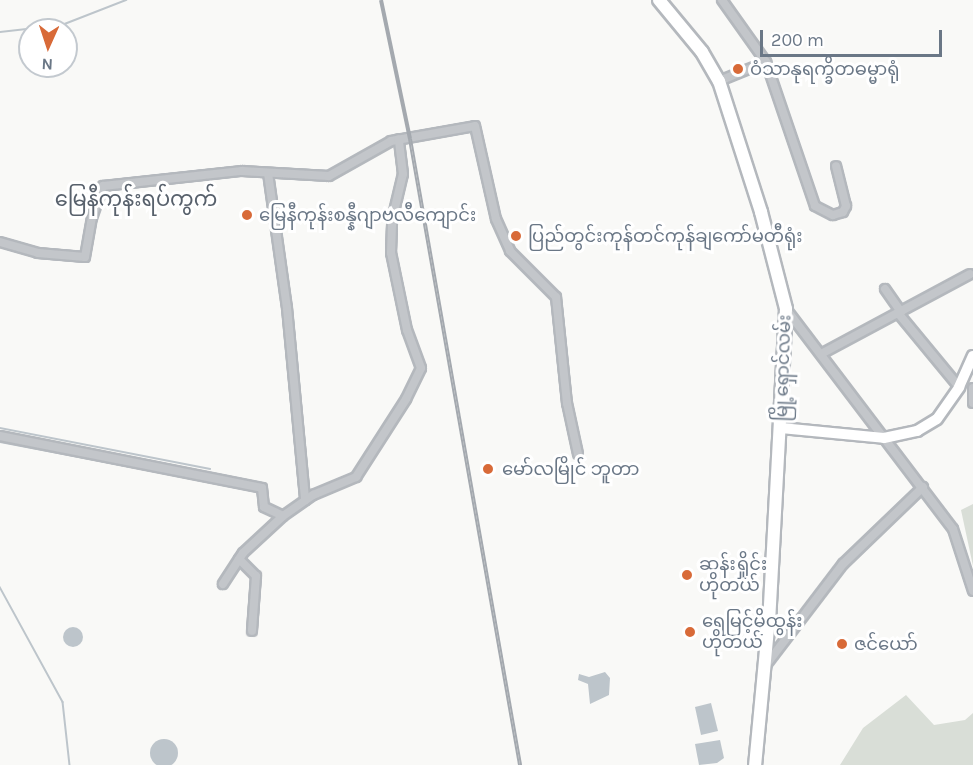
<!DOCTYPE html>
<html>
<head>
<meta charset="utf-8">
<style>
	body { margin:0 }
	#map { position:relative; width:973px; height:765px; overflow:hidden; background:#f9f9f7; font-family:Karla,"Noto Sans Myanmar",sans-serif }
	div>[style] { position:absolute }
	.green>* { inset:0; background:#d9ded7 }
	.water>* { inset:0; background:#bdc5cb }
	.round { border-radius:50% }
	.stream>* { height:1.5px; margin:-0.75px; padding:0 0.75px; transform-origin:0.75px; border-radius:0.75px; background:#bdc5cb }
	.roads { filter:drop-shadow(2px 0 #b4b8bd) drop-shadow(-2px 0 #b4b8bd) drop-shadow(0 2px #b4b8bd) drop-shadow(0 -2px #b4b8bd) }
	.minor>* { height:8px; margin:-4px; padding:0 4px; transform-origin:4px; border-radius:4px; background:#c3c6ca }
	.major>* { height:10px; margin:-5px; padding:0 5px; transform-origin:5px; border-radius:5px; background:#fff }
	.highway>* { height:12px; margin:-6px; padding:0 6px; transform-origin:6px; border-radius:6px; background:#fff }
	.rail>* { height:4px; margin-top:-2px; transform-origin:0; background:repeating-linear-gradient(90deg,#fff 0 4.5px,#a4a9af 0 9px); box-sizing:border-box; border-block:2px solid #a4a9af }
	.dots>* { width:16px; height:16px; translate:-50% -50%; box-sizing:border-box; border:3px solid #fff; border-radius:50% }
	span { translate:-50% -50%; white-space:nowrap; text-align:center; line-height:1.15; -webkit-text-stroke:6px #fff; paint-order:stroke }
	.poi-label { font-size:18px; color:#6a7786 }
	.left { translate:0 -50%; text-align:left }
	.street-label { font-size:18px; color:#6a7786 }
	.quarter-label { font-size:21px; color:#58616c }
	.north { position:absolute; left:18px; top:18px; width:60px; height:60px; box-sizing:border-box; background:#fff; border:2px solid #c3c9cf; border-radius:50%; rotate:183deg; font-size:16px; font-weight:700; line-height:24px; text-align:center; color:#6a7786 }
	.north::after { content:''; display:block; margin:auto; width:21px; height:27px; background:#d86a38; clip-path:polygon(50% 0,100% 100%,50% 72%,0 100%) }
	.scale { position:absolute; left:760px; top:30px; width:182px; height:27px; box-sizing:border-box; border:3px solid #6a7786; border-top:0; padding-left:8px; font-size:18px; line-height:21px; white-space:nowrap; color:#6a7786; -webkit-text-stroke:4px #fff; paint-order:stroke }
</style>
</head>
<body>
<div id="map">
	<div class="green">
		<div style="clip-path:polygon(973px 504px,973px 566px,961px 510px)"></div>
		<div style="clip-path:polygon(906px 695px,934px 725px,965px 720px,973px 713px,973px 765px,840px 765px,863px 728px)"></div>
	</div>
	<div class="water">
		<div class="round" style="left:63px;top:627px;width:20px;height:20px"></div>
		<div style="clip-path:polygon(605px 672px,610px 678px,609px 695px,590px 704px,588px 684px,578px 680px,579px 674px,589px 677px)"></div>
		<div style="clip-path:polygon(711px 703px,718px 731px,701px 735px,695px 707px)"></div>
		<div class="round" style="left:150px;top:739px;width:28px;height:28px"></div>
		<div style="clip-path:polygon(720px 740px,724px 758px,717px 763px,699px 765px,695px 744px)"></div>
	</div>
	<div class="stream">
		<div style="left:0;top:32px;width:62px;rotate:-6.4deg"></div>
		<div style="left:62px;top:25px;width:69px;rotate:-21.3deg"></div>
		<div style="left:0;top:428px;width:214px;rotate:11deg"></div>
		<div style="left:0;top:442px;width:224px;rotate:10.8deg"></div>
		<div style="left:0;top:587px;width:131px;rotate:61.3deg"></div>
		<div style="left:63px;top:702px;width:63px;rotate:83.7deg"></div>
	</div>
	<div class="roads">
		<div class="minor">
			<div style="left:722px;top:0;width:76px;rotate:54.6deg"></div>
			<div style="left:766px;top:62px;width:152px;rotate:71.2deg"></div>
			<div style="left:815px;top:206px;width:20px;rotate:27deg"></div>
			<div style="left:833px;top:215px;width:10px;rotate:-17deg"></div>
			<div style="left:843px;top:212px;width:7px;rotate:-63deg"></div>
			<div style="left:846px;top:206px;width:41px;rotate:-104deg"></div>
			<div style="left:719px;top:81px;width:51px;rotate:-22deg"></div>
			<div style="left:268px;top:173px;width:136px;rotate:82deg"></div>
			<div style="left:287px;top:308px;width:193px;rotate:84.6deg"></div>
			<div style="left:0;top:242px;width:40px;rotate:16deg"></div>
			<div style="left:38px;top:253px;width:47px;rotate:4.9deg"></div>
			<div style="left:85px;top:257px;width:40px;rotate:-80deg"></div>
			<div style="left:92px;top:218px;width:34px;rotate:-71deg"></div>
			<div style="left:103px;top:186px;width:140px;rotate:-6.2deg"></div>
			<div style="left:242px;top:171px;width:87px;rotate:3.3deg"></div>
			<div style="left:329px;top:176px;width:71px;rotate:-29.4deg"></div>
			<div style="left:391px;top:141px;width:85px;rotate:-10.1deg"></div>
			<div style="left:475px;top:126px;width:95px;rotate:77.3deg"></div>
			<div style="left:496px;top:219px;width:35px;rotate:66deg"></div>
			<div style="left:510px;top:251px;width:65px;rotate:45deg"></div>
			<div style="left:556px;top:297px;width:107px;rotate:84.1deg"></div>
			<div style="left:567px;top:403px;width:52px;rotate:77.8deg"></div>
			<div style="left:885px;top:289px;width:28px;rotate:55deg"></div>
			<div style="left:786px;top:309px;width:276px;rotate:52.8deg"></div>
			<div style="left:953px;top:529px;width:65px;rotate:72.1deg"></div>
			<div style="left:898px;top:313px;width:96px;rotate:50.5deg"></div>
			<div style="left:821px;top:354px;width:169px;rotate:-28.2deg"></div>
			<div style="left:973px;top:388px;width:15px;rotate:90deg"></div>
			<div style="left:0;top:436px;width:267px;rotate:11.2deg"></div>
			<div style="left:262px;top:488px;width:19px;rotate:84deg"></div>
			<div style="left:264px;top:507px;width:21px;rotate:25deg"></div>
			<div style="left:283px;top:516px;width:54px;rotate:137.2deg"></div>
			<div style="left:243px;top:553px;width:37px;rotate:123deg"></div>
			<div style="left:283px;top:516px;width:37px;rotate:-35deg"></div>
			<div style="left:313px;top:495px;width:47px;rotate:-22.7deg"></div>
			<div style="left:356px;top:477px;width:93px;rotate:-57.3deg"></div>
			<div style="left:406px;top:399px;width:34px;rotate:-64deg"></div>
			<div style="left:421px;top:368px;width:40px;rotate:-110.2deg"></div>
			<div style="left:407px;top:330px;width:79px;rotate:-101.7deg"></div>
			<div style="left:391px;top:253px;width:33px;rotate:-88deg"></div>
			<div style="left:392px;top:220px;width:47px;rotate:-76.6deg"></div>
			<div style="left:403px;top:174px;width:35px;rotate:-97deg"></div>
			<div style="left:239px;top:559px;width:24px;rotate:45deg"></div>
			<div style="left:256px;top:576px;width:55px;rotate:94.2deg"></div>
			<div style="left:766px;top:665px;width:127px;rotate:-52.7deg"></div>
			<div style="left:843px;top:564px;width:111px;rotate:-43.9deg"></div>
		</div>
		<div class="major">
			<div style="left:781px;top:428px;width:103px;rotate:5.5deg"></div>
			<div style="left:884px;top:438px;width:34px;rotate:-12deg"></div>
			<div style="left:917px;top:431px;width:23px;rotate:-31deg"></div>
			<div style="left:937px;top:419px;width:39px;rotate:-55deg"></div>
			<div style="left:959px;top:387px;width:34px;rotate:-66deg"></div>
		</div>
		<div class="highway">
			<div style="left:659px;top:0;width:67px;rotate:50.4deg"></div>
			<div style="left:702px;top:52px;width:34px;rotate:60deg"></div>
			<div style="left:719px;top:81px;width:138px;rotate:72.2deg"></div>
			<div style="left:761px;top:212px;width:100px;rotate:75.5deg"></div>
			<div style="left:786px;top:309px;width:309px;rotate:93.1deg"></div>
			<div style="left:769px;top:618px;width:148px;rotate:95.4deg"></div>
		</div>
	</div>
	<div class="rail">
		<div style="left:381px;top:0;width:142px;rotate:78.2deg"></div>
		<div style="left:410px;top:139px;width:636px;rotate:80.03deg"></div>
	</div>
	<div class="dots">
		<div style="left:738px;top:69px;background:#d86a38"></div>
		<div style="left:247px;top:215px;background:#d86a38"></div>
		<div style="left:516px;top:236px;background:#d86a38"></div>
		<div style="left:488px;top:469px;background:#d86a38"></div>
		<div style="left:687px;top:575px;background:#d86a38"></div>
		<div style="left:690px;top:632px;background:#d86a38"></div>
		<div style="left:842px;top:644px;background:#d86a38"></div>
	</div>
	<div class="poi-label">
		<span class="left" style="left:750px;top:69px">ဝံသာနုရက္ခိတဓမ္မာရုံ</span>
		<span class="left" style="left:259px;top:215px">မြေနီကုန်းစန္နီဂျာဗလီကျောင်း</span>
		<span class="left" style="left:528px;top:236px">ပြည်တွင်းကုန်တင်ကုန်ချကော်မတီရုံး</span>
		<span class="left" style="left:502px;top:469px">မော်လမြိုင် ဘူတာ</span>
		<span class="left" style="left:699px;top:575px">ဆန်းရှိုင်း<br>ဟိုတယ်</span>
		<span class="left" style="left:702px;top:632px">ရွှေမြင့်မိုထွန်း<br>ဟိုတယ်</span>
		<span class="left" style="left:854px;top:644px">ဇင်ယော်</span>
	</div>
	<div class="street-label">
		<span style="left:783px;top:368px;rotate:-88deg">မြို့ရှောင်လမ်း</span>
	</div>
	<div class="quarter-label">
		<span style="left:136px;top:199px">မြေနီကုန်းရပ်ကွက်</span>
	</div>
	<div class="north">N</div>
	<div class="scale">200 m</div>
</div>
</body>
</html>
